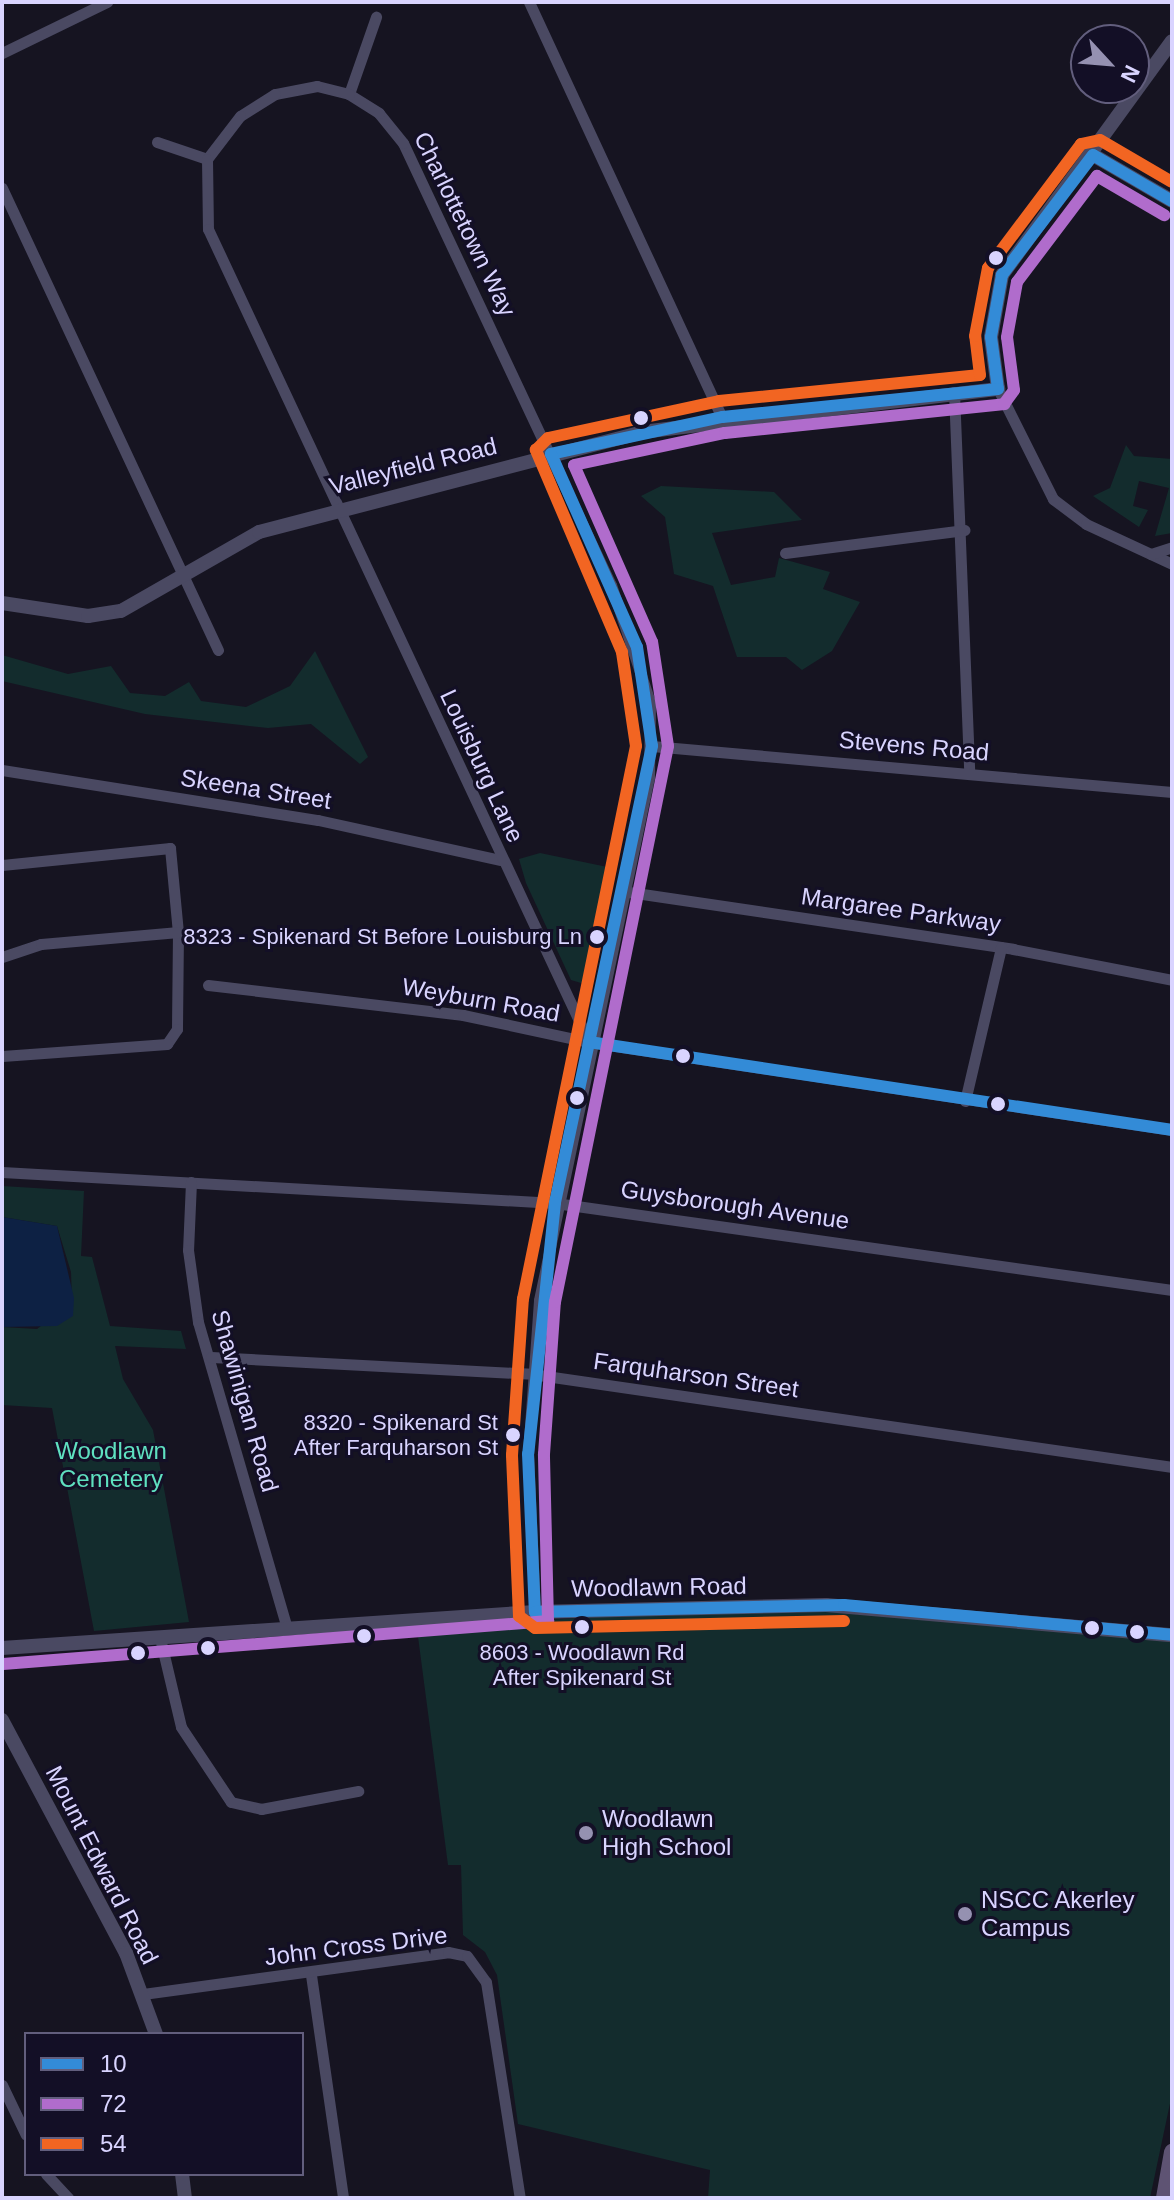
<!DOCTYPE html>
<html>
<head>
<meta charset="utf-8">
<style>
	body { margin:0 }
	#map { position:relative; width:1174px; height:2200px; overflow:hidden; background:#161421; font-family:Helvetica,sans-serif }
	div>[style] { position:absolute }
	.green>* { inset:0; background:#132c2d }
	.water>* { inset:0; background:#0d2144 }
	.minor>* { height:11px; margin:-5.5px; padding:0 5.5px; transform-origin:5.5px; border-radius:5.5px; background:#4a4962 }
	.tertiary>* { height:14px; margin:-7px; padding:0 7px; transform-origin:7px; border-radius:7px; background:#4a4962 }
	.primary>* { height:16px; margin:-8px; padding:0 8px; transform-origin:8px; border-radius:8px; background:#5e5373 }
	.bus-1>* { height:12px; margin:-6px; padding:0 6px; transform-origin:6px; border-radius:6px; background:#338bd7 }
	.bus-2>* { height:12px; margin:-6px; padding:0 6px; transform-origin:6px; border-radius:6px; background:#b06ccc }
	.bus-3>* { height:12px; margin:-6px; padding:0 6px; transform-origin:6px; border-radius:6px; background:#f26522 }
	.dots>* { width:22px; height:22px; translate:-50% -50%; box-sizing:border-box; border:4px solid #130f26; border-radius:50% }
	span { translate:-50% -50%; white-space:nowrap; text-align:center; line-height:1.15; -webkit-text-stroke:6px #130f26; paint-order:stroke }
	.bus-label { font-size:22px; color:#d9d4ff }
	.right { translate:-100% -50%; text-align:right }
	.street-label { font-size:24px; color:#d9d4ff }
	.park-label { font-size:24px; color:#5fe0c0 }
	.poi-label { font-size:24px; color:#d9d4ff }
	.left { translate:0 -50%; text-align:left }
	.frame { position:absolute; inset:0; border:4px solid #d9d4ff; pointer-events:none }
	.legend { position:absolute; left:24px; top:2032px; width:280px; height:144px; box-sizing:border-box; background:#130f26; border:2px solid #625e7d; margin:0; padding:10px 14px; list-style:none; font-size:24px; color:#d9d4ff }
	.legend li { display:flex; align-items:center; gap:16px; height:40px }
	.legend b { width:40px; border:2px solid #625e7d }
	.north { position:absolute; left:1070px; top:24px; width:80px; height:80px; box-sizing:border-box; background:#130f26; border:2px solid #625e7d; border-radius:50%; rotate:116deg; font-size:22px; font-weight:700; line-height:32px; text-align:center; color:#d9d4ff }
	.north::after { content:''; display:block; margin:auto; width:28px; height:36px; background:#9591b1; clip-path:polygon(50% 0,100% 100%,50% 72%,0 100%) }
</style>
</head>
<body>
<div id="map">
	<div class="green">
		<div style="clip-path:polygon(1126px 445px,1134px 456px,1172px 459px,1172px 533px,1155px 536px,1169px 488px,1139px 481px,1133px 506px,1148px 510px,1139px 527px,1093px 496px,1110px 488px)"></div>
		<div style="clip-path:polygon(661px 486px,774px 492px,802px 520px,712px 533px,731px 585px,775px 577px,779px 558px,830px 572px,823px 589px,860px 602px,832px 651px,802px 670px,786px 657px,737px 657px,713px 586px,674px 574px,665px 517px,641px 496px)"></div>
		<div style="clip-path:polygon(315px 651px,368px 757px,360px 764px,311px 724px,268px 728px,145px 714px,2px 681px,2px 655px,68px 674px,111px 666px,130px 693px,165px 696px,189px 682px,201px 701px,246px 707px,290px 686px)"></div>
		<div style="clip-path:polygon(540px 853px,617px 869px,588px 985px,571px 980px,526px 883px,519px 859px)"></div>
		<div style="clip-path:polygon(2px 1186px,84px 1191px,81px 1256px,92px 1257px,110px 1326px,181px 1331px,186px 1349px,115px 1346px,123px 1379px,153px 1430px,189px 1622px,94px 1631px,52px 1408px,2px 1405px,2px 1327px,37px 1329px,72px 1302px,71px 1272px,57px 1226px,2px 1217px)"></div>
		<div style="clip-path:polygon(831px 1601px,1172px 1642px,1172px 2094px,1150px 2198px,708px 2198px,710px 2170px,518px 2124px,497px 1975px,485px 1952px,463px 1935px,461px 1865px,448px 1865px,417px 1629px)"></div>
	</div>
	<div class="water">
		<div style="clip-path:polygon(2px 1217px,57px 1226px,74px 1298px,73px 1316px,57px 1326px,2px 1327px)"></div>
	</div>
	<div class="minor">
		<div style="left:529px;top:2px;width:458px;rotate:65.1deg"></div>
		<div style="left:2px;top:53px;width:117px;rotate:-25.9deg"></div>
		<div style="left:349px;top:94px;width:82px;rotate:-70.7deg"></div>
		<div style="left:157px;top:142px;width:53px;rotate:18.8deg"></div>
		<div style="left:2px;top:188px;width:510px;rotate:64.94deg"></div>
		<div style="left:998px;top:389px;width:123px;rotate:63.4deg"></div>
		<div style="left:1053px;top:499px;width:41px;rotate:37.1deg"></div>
		<div style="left:1086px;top:524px;width:95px;rotate:24.9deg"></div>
		<div style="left:954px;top:392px;width:380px;rotate:87.7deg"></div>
		<div style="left:785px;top:553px;width:181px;rotate:-7.3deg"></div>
		<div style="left:1151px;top:554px;width:22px;rotate:-18deg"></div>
		<div style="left:652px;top:746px;width:522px;rotate:5.06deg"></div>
		<div style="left:2px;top:770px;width:320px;rotate:9deg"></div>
		<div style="left:318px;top:820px;width:186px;rotate:12.4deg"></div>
		<div style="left:2px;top:865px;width:169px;rotate:-5.8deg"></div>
		<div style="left:170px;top:848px;width:84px;rotate:84.6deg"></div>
		<div style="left:178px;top:932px;width:97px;rotate:90.6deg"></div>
		<div style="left:177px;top:1029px;width:18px;rotate:124deg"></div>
		<div style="left:167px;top:1044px;width:165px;rotate:175.8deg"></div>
		<div style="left:622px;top:891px;width:395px;rotate:8.4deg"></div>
		<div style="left:1013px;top:949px;width:162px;rotate:11deg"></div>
		<div style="left:2px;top:957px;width:41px;rotate:-18.4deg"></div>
		<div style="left:41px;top:944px;width:138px;rotate:-5deg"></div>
		<div style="left:208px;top:985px;width:257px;rotate:6.7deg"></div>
		<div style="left:463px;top:1015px;width:129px;rotate:12.1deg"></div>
		<div style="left:589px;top:1042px;width:590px;rotate:8.58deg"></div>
		<div style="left:965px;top:1101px;width:158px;rotate:-76.8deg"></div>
		<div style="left:2px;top:1172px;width:554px;rotate:3.21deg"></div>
		<div style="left:555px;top:1203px;width:623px;rotate:8.03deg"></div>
		<div style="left:191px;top:1182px;width:68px;rotate:92.5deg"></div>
		<div style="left:188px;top:1250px;width:73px;rotate:82.1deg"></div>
		<div style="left:198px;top:1322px;width:319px;rotate:73.8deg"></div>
		<div style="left:211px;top:1357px;width:321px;rotate:3deg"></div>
		<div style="left:532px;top:1374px;width:647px;rotate:8.27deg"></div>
		<div style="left:535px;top:1612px;width:158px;rotate:-92.5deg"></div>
		<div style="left:528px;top:1454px;width:154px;rotate:-85.9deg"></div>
		<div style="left:539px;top:1300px;width:534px;rotate:-78.12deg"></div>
		<div style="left:649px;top:777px;width:75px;rotate:-89.2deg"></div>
		<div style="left:650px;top:702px;width:123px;rotate:-108.4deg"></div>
		<div style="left:611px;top:585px;width:488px;rotate:-115.2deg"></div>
		<div style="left:403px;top:143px;width:38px;rotate:-129deg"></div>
		<div style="left:379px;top:113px;width:36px;rotate:-148deg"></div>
		<div style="left:349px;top:94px;width:33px;rotate:-166deg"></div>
		<div style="left:317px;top:86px;width:43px;rotate:169.2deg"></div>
		<div style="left:275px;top:94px;width:41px;rotate:147.8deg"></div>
		<div style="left:240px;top:116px;width:54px;rotate:127.5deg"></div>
		<div style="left:207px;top:159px;width:70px;rotate:89.2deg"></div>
		<div style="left:208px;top:229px;width:898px;rotate:64.89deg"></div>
		<div style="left:160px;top:1638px;width:91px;rotate:76.7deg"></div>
		<div style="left:181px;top:1727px;width:90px;rotate:56.3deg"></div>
		<div style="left:231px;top:1802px;width:31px;rotate:13deg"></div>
		<div style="left:261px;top:1809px;width:99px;rotate:-10.5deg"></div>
		<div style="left:311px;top:1975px;width:225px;rotate:81.8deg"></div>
		<div style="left:143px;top:1994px;width:308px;rotate:-7.8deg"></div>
		<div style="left:448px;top:1952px;width:19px;rotate:12deg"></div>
		<div style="left:467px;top:1956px;width:32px;rotate:54deg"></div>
		<div style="left:486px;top:1982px;width:219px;rotate:81.1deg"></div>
		<div style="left:2px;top:2085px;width:55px;rotate:64.4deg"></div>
		<div style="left:46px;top:2174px;width:33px;rotate:47deg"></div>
	</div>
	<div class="tertiary">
		<div style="left:1093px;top:155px;width:91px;rotate:30.2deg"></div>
		<div style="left:2px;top:603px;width:87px;rotate:8.6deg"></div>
		<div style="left:88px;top:616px;width:33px;rotate:-9deg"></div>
		<div style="left:121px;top:611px;width:159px;rotate:-29.8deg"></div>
		<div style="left:259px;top:532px;width:396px;rotate:-14.6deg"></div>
		<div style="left:642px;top:432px;width:359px;rotate:-6.9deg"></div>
		<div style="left:998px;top:389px;width:52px;rotate:-97.7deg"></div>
		<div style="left:991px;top:337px;width:63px;rotate:-79.9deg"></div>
		<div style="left:1002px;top:275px;width:289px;rotate:-54deg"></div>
		<div style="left:2px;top:1648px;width:534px;rotate:-3.86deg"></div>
		<div style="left:535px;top:1612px;width:291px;rotate:-1.4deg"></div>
		<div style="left:826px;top:1605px;width:347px;rotate:5deg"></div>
		<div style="left:2px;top:1720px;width:264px;rotate:62deg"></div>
		<div style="left:126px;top:1953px;width:86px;rotate:69.7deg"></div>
		<div style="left:182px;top:2174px;width:24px;rotate:83deg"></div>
	</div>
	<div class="primary">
		<div style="left:1164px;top:2198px;width:47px;rotate:-80.1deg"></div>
	</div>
	<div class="bus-1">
		<div style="left:1172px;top:201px;width:91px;rotate:-149.8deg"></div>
		<div style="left:1093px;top:155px;width:151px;rotate:127.2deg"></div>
		<div style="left:1002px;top:275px;width:63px;rotate:100.1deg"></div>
		<div style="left:991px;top:337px;width:52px;rotate:82.3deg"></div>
		<div style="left:998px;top:389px;width:277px;rotate:174.2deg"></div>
		<div style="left:722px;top:417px;width:175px;rotate:167.8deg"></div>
		<div style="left:551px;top:454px;width:211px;rotate:66deg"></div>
		<div style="left:637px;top:647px;width:100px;rotate:81.4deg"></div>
		<div style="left:652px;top:746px;width:467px;rotate:102deg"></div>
		<div style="left:555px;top:1203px;width:252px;rotate:96.1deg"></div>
		<div style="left:528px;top:1454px;width:158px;rotate:87.5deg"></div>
		<div style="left:535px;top:1612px;width:309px;rotate:-1.3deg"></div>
		<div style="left:844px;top:1605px;width:329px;rotate:5.2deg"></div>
		<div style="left:589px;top:1042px;width:590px;rotate:8.58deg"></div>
	</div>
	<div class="bus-2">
		<div style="left:3px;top:1664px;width:547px;rotate:-4.51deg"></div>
		<div style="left:548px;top:1621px;width:167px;rotate:-91.4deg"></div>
		<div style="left:544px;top:1454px;width:152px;rotate:-85.9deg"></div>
		<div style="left:555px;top:1302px;width:567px;rotate:-78.51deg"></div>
		<div style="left:668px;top:746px;width:105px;rotate:-98.7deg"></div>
		<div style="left:652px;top:642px;width:193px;rotate:-113.8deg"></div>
		<div style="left:574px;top:465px;width:154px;rotate:-12deg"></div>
		<div style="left:725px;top:433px;width:281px;rotate:-5.9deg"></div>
		<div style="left:1004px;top:404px;width:17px;rotate:-54deg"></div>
		<div style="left:1014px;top:390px;width:53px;rotate:-97.5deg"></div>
		<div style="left:1007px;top:337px;width:56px;rotate:-79.7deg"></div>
		<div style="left:1017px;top:282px;width:133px;rotate:-53deg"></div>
		<div style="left:1097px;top:176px;width:78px;rotate:30.2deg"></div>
	</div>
	<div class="bus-3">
		<div style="left:844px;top:1621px;width:309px;rotate:178.7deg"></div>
		<div style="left:535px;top:1628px;width:20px;rotate:-143deg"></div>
		<div style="left:519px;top:1616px;width:161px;rotate:-92.5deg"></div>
		<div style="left:512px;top:1455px;width:156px;rotate:-86deg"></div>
		<div style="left:523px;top:1299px;width:564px;rotate:-78.45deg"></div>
		<div style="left:636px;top:746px;width:95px;rotate:-98.5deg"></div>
		<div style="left:622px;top:652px;width:220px;rotate:-113.1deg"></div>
		<div style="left:536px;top:450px;width:17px;rotate:-45deg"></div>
		<div style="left:548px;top:438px;width:175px;rotate:-12.2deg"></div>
		<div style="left:719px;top:401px;width:262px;rotate:-5.7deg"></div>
		<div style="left:980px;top:375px;width:39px;rotate:-97deg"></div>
		<div style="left:975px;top:336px;width:69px;rotate:-79.2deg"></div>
		<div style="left:988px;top:268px;width:155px;rotate:-53.1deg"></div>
		<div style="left:1081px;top:144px;width:19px;rotate:-12deg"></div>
		<div style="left:1100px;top:140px;width:83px;rotate:30.3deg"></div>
	</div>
	<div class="dots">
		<div style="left:996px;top:258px;background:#d9d4ff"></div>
		<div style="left:641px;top:418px;background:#d9d4ff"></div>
		<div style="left:597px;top:937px;background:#d9d4ff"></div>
		<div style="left:683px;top:1056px;background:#d9d4ff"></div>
		<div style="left:577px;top:1098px;background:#d9d4ff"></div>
		<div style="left:998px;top:1104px;background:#d9d4ff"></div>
		<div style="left:513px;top:1435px;background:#d9d4ff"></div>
		<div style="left:582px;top:1627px;background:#d9d4ff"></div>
		<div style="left:1092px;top:1628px;background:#d9d4ff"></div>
		<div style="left:1137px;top:1632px;background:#d9d4ff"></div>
		<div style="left:364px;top:1636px;background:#d9d4ff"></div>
		<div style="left:208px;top:1648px;background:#d9d4ff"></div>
		<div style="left:138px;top:1653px;background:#d9d4ff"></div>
		<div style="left:586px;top:1833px;background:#9591b1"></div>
		<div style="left:965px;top:1914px;background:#9591b1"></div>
	</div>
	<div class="bus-label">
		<span class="right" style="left:582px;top:937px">8323 - Spikenard St Before Louisburg Ln</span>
		<span class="right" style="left:498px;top:1435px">8320 - Spikenard St<br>After Farquharson St</span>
		<span style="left:582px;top:1665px">8603 - Woodlawn Rd<br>After Spikenard St</span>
	</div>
	<div class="street-label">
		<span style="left:465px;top:224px;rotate:64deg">Charlottetown Way</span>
		<span style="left:413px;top:466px;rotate:-14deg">Valleyfield Road</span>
		<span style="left:914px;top:746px;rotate:5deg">Stevens Road</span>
		<span style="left:482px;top:766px;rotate:65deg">Louisburg Lane</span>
		<span style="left:256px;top:789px;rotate:9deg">Skeena Street</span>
		<span style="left:901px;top:910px;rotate:8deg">Margaree Parkway</span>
		<span style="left:481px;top:1000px;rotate:10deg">Weyburn Road</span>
		<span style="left:735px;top:1205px;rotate:8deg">Guysborough Avenue</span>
		<span style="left:696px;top:1375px;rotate:8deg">Farquharson Street</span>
		<span style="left:245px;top:1401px;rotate:74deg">Shawinigan Road</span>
		<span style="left:659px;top:1587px;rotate:-1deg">Woodlawn Road</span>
		<span style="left:102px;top:1865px;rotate:63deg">Mount Edward Road</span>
		<span style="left:356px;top:1946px;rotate:-7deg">John Cross Drive</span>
	</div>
	<div class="park-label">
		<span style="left:111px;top:1465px">Woodlawn<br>Cemetery</span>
	</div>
	<div class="poi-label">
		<span class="left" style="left:602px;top:1833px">Woodlawn<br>High School</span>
		<span class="left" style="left:981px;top:1914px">NSCC Akerley<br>Campus</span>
	</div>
	<div class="frame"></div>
	<ul class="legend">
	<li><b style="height:10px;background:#338bd7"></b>10</li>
	<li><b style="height:10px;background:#b06ccc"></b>72</li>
	<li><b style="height:10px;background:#f26522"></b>54</li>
	</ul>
	<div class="north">N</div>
</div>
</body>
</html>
